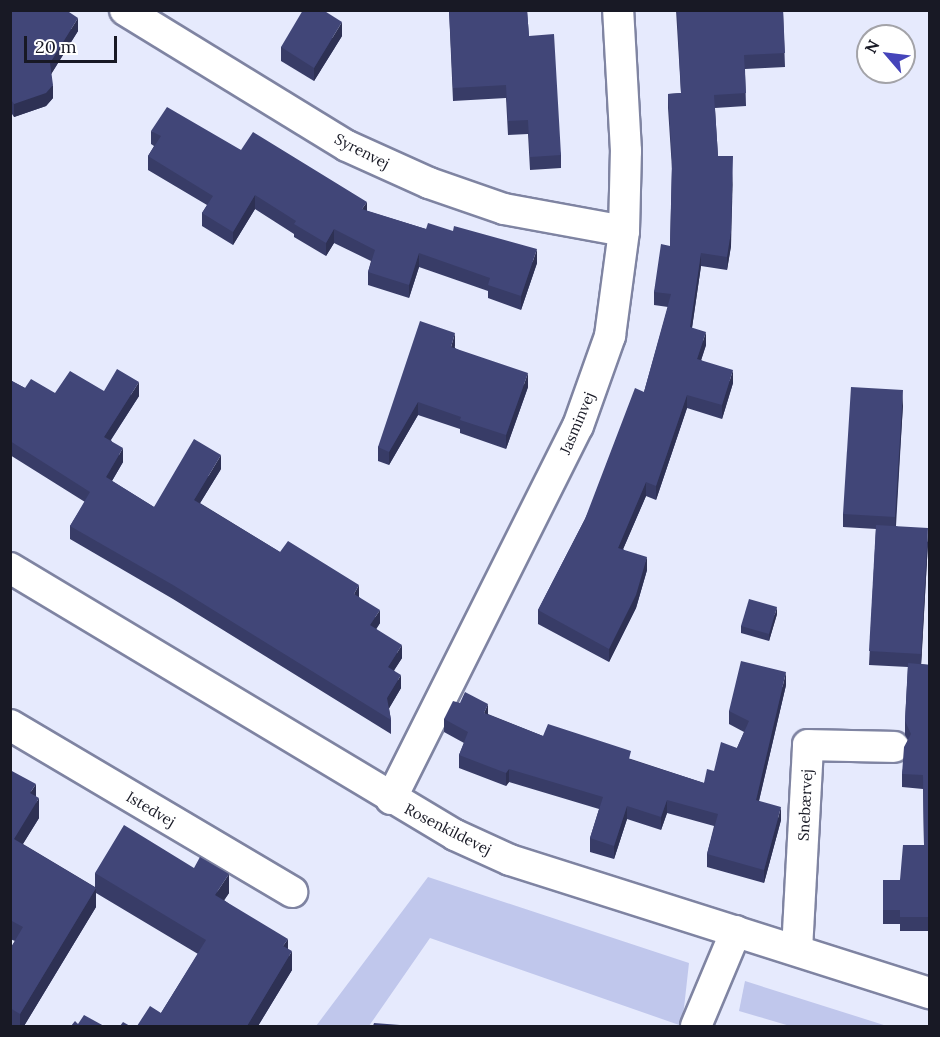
<!DOCTYPE html>
<html>
<head>
<meta charset="utf-8">
<style>
	body { margin:0 }
	#map { position:relative; width:940px; height:1037px; overflow:hidden; background:#e6eafd; font-family:Lora,serif }
	div>[style] { position:absolute }
	.green>* { inset:0; background:#c0c7ec }
	.roads { filter:drop-shadow(2px 0 #7f84a2) drop-shadow(-2px 0 #7f84a2) drop-shadow(0 2px #7f84a2) drop-shadow(0 -2px #7f84a2) }
	.minor>* { height:30px; margin:-15px; padding:0 15px; transform-origin:15px; border-radius:15px; background:#fff }
	.wall>* { inset:0; background:#383c67 }
	.shaded-wall>* { inset:0; background:#2e3154 }
	.building>* { inset:0; background:#414678 }
	span { translate:-50% -50%; white-space:nowrap; text-align:center; line-height:1.15; -webkit-text-stroke:6px #fff; paint-order:stroke }
	.street-label { font-size:15px; color:#181925 }
	.frame { position:absolute; inset:0; border:12px solid #181925; pointer-events:none }
	.north { position:absolute; left:856px; top:24px; width:60px; height:60px; box-sizing:border-box; background:#fff; border:2px solid #a3a3a8; border-radius:50%; rotate:298deg; font-size:16px; font-weight:700; line-height:24px; text-align:center; color:#181925 }
	.north::after { content:''; display:block; margin:auto; width:21px; height:27px; background:#4544ba; clip-path:polygon(50% 0,100% 100%,50% 72%,0 100%) }
	.scale { position:absolute; left:24px; top:36px; width:93px; height:27px; box-sizing:border-box; border:3px solid #181925; border-top:0; padding-left:8px; font-size:18px; line-height:21px; white-space:nowrap; color:#181925; -webkit-text-stroke:4px #fff; paint-order:stroke }
</style>
</head>
<body>
<div id="map">
	<div class="green">
		<div style="clip-path:polygon(428px 877px,689px 963px,682px 1026px,430px 938px,369px 1026px,316px 1026px)"></div>
		<div style="clip-path:polygon(745px 981px,887px 1026px,790px 1026px,739px 1011px)"></div>
	</div>
	<div class="roads">
		<div class="minor">
			<div style="left:125px;top:10px;width:260px;rotate:31.5deg"></div>
			<div style="left:347px;top:146px;width:90px;rotate:24.3deg"></div>
			<div style="left:429px;top:183px;width:79px;rotate:19.1deg"></div>
			<div style="left:504px;top:209px;width:122px;rotate:10.4deg"></div>
			<div style="left:10px;top:568px;width:519px;rotate:30.96deg"></div>
			<div style="left:455px;top:835px;width:60px;rotate:24.4deg"></div>
			<div style="left:510px;top:860px;width:441px;rotate:17.6deg"></div>
			<div style="left:10px;top:725px;width:328px;rotate:30.6deg"></div>
			<div style="left:391px;top:799px;width:417px;rotate:-63.4deg"></div>
			<div style="left:578px;top:426px;width:96px;rotate:-70.4deg"></div>
			<div style="left:610px;top:336px;width:106px;rotate:-82.4deg"></div>
			<div style="left:624px;top:231px;width:80px;rotate:-88.6deg"></div>
			<div style="left:626px;top:151px;width:141px;rotate:-93.2deg"></div>
			<div style="left:797px;top:950px;width:205px;rotate:-86.9deg"></div>
			<div style="left:808px;top:745px;width:86px;rotate:1.3deg"></div>
			<div style="left:696px;top:1026px;width:103px;rotate:-67.2deg"></div>
		</div>
	</div>
	<div class="wall">
		<div style="clip-path:polygon(10px 10px,78px 31px,51px 74px,53px 98px,46px 106px,14px 117px,10px 111px)"></div>
		<div style="clip-path:polygon(449px 10px,527px 10px,529px 36px,561px 155px,561px 168px,530px 170px,528px 134px,508px 135px,506px 98px,453px 101px)"></div>
		<div style="clip-path:polygon(676px 10px,783px 10px,785px 67px,745px 69px,746px 106px,715px 108px,718px 156px,731px 246px,727px 270px,701px 266px,692px 328px,706px 345px,701px 360px,733px 383px,722px 419px,687px 408px,656px 500px,646px 496px,623px 549px,647px 570px,636px 608px,609px 662px,538px 624px,538px 610px,585px 519px,644px 392px,668px 307px,654px 305px,654px 292px,670px 246px,672px 169px,668px 108px,668px 94px,681px 93px)"></div>
		<div style="clip-path:polygon(342px 36px,314px 81px,281px 61px,281px 47px)"></div>
		<div style="clip-path:polygon(151px 131px,241px 150px,367px 211px,537px 263px,521px 310px,488px 298px,488px 291px,419px 267px,409px 298px,368px 285px,368px 272px,371px 261px,334px 243px,326px 256px,294px 237px,294px 234px,255px 209px,233px 245px,202px 226px,202px 213px,207px 205px,148px 170px,148px 156px,154px 146px,151px 144px)"></div>
		<div style="clip-path:polygon(455px 346px,455px 348px,528px 387px,506px 449px,460px 433px,460px 429px,418px 415px,389px 465px,378px 461px,378px 447px)"></div>
		<div style="clip-path:polygon(10px 380px,25px 388px,55px 393px,104px 391px,139px 396px,111px 440px,123px 462px,112px 481px,154px 507px,221px 469px,200px 503px,280px 552px,359px 597px,380px 623px,376px 629px,402px 658px,394px 670px,401px 688px,389px 708px,391px 720px,391px 734px,173px 599px,70px 539px,70px 526px,85px 502px,10px 455px)"></div>
		<div style="clip-path:polygon(903px 404px,896px 526px,928px 542px,921px 664px,930px 665px,930px 931px,900px 931px,900px 924px,883px 924px,883px 880px,900px 880px,924px 845px,923px 789px,902px 787px,902px 774px,908px 740px,905px 735px,905px 721px,908px 667px,869px 665px,876px 529px,843px 527px,843px 514px)"></div>
		<div style="clip-path:polygon(777px 614px,769px 641px,741px 633px,741px 626px)"></div>
		<div style="clip-path:polygon(786px 685px,759px 801px,781px 820px,764px 883px,707px 867px,707px 854px,714px 826px,667px 813px,661px 830px,627px 819px,614px 859px,590px 852px,590px 838px,599px 809px,509px 782px,506px 786px,459px 768px,459px 755px,464px 743px,444px 732px,444px 719px,488px 714px,543px 736px,631px 759px,704px 783px,737px 748px,744px 732px,729px 724px,729px 711px)"></div>
		<div style="clip-path:polygon(10px 770px,36px 797px,39px 818px,23px 844px,95px 887px,95px 873px,229px 893px,224px 900px,288px 949px,292px 970px,258px 1026px,137px 1026px,161px 1013px,198px 954px,96px 893px,96px 907px,24px 1026px,10px 1026px,10px 949px,15px 941px,10px 939px)"></div>
	</div>
	<div class="shaded-wall">
		<div style="clip-path:polygon(78px 18px,78px 31px,50px 76px,50px 63px)"></div>
		<div style="clip-path:polygon(342px 22px,342px 36px,314px 81px,314px 68px)"></div>
		<div style="clip-path:polygon(53px 85px,53px 98px,46px 106px,14px 117px,14px 104px)"></div>
		<div style="clip-path:polygon(733px 170px,731px 246px,727px 270px,727px 257px)"></div>
		<div style="clip-path:polygon(255px 195px,255px 209px,233px 245px,233px 232px)"></div>
		<div style="clip-path:polygon(367px 202px,367px 215px,362px 209px)"></div>
		<div style="clip-path:polygon(334px 229px,334px 243px,326px 256px,326px 243px)"></div>
		<div style="clip-path:polygon(537px 249px,537px 263px,521px 310px,521px 296px)"></div>
		<div style="clip-path:polygon(419px 253px,419px 267px,409px 298px,409px 285px)"></div>
		<div style="clip-path:polygon(701px 253px,701px 266px,690px 341px,690px 327px)"></div>
		<div style="clip-path:polygon(706px 332px,706px 345px,697px 373px,697px 359px)"></div>
		<div style="clip-path:polygon(455px 333px,455px 346px,451px 360px,451px 347px)"></div>
		<div style="clip-path:polygon(733px 370px,733px 383px,722px 419px,722px 405px)"></div>
		<div style="clip-path:polygon(528px 373px,528px 387px,506px 449px,506px 435px)"></div>
		<div style="clip-path:polygon(139px 382px,139px 396px,104px 450px,104px 437px)"></div>
		<div style="clip-path:polygon(903px 390px,903px 404px,895px 530px,895px 517px)"></div>
		<div style="clip-path:polygon(687px 395px,687px 408px,656px 500px,656px 486px)"></div>
		<div style="clip-path:polygon(418px 402px,418px 415px,389px 465px,389px 452px)"></div>
		<div style="clip-path:polygon(123px 448px,123px 462px,106px 491px,106px 477px)"></div>
		<div style="clip-path:polygon(221px 455px,221px 469px,194px 513px,194px 500px)"></div>
		<div style="clip-path:polygon(646px 482px,646px 496px,618px 561px,618px 548px)"></div>
		<div style="clip-path:polygon(928px 528px,928px 542px,921px 668px,921px 654px)"></div>
		<div style="clip-path:polygon(647px 557px,647px 570px,636px 608px,609px 662px,609px 649px)"></div>
		<div style="clip-path:polygon(359px 585px,359px 599px,354px 594px)"></div>
		<div style="clip-path:polygon(777px 607px,777px 614px,769px 641px,769px 634px)"></div>
		<div style="clip-path:polygon(380px 610px,380px 623px,370px 639px,370px 625px)"></div>
		<div style="clip-path:polygon(402px 645px,402px 658px,388px 680px,388px 667px)"></div>
		<div style="clip-path:polygon(786px 672px,786px 685px,756px 813px,756px 800px)"></div>
		<div style="clip-path:polygon(401px 675px,401px 688px,387px 712px,387px 698px)"></div>
		<div style="clip-path:polygon(488px 704px,488px 717px,484px 713px)"></div>
		<div style="clip-path:polygon(509px 769px,509px 782px,506px 786px,506px 773px)"></div>
		<div style="clip-path:polygon(36px 784px,36px 803px,39px 798px,39px 818px,14px 858px,14px 839px,30px 793px)"></div>
		<div style="clip-path:polygon(667px 800px,667px 813px,661px 830px,661px 817px)"></div>
		<div style="clip-path:polygon(627px 806px,627px 819px,614px 859px,614px 846px)"></div>
		<div style="clip-path:polygon(781px 807px,781px 820px,764px 883px,764px 870px)"></div>
		<div style="clip-path:polygon(229px 874px,229px 893px,215px 914px,215px 895px)"></div>
		<div style="clip-path:polygon(96px 888px,96px 907px,24px 1026px,20px 1026px,20px 1014px)"></div>
		<div style="clip-path:polygon(288px 939px,288px 958px,283px 946px)"></div>
		<div style="clip-path:polygon(292px 951px,292px 970px,258px 1026px,247px 1026px)"></div>
	</div>
	<div class="building">
		<div style="clip-path:polygon(10px 10px,66px 10px,78px 18px,50px 63px,53px 85px,46px 93px,14px 104px,10px 98px)"></div>
		<div style="clip-path:polygon(303px 10px,323px 10px,342px 22px,314px 68px,281px 47px)"></div>
		<div style="clip-path:polygon(449px 10px,527px 10px,529px 36px,554px 34px,561px 155px,530px 157px,528px 120px,508px 121px,506px 85px,453px 88px)"></div>
		<div style="clip-path:polygon(677px 10px,783px 10px,785px 53px,744px 55px,746px 93px,714px 95px,718px 156px,733px 156px,731px 232px,727px 257px,701px 253px,690px 327px,706px 332px,697px 359px,733px 370px,722px 405px,687px 395px,656px 486px,646px 482px,618px 548px,647px 557px,636px 595px,609px 649px,538px 610px,585px 519px,635px 388px,644px 392px,671px 294px,654px 292px,661px 244px,670px 246px,672px 160px,668px 94px,681px 93px)"></div>
		<div style="clip-path:polygon(167px 107px,241px 150px,253px 132px,367px 202px,362px 209px,426px 229px,428px 223px,453px 231px,454px 226px,537px 249px,521px 296px,488px 285px,490px 278px,419px 253px,409px 285px,368px 272px,375px 250px,334px 229px,326px 243px,294px 224px,296px 221px,255px 195px,233px 232px,202px 213px,213px 196px,148px 156px,161px 136px,151px 131px)"></div>
		<div style="clip-path:polygon(420px 321px,455px 333px,451px 347px,528px 373px,506px 435px,460px 420px,461px 417px,418px 402px,389px 452px,378px 447px)"></div>
		<div style="clip-path:polygon(117px 369px,139px 382px,104px 437px,123px 448px,106px 477px,154px 507px,194px 439px,221px 455px,194px 500px,280px 552px,288px 541px,359px 585px,354px 594px,380px 610px,370px 625px,402px 645px,388px 667px,401px 675px,387px 698px,391px 720px,173px 585px,70px 526px,90px 492px,10px 441px,10px 380px,25px 388px,31px 379px,55px 393px,70px 371px,104px 391px)"></div>
		<div style="clip-path:polygon(851px 387px,903px 390px,895px 517px,843px 514px)"></div>
		<div style="clip-path:polygon(876px 525px,928px 528px,921px 654px,869px 651px)"></div>
		<div style="clip-path:polygon(749px 599px,777px 607px,769px 634px,741px 626px)"></div>
		<div style="clip-path:polygon(741px 661px,786px 672px,756px 800px,781px 807px,764px 870px,707px 854px,718px 814px,667px 800px,661px 817px,627px 806px,614px 846px,590px 838px,603px 797px,509px 769px,506px 773px,459px 755px,468px 732px,444px 719px,453px 701px,460px 703px,465px 692px,488px 704px,484px 713px,543px 736px,548px 724px,631px 751px,629px 759px,704px 783px,707px 769px,714px 771px,721px 742px,737px 748px,749px 721px,729px 711px)"></div>
		<div style="clip-path:polygon(908px 663px,930px 665px,930px 917px,900px 917px,900px 910px,883px 910px,883px 880px,900px 880px,903px 845px,924px 845px,923px 775px,902px 774px,904px 747px,911px 734px,905px 721px)"></div>
		<div style="clip-path:polygon(10px 770px,36px 784px,30px 793px,39px 798px,14px 839px,96px 888px,20px 1014px,10px 1008px,10px 949px,23px 927px,10px 920px)"></div>
		<div style="clip-path:polygon(124px 825px,194px 868px,200px 857px,229px 874px,215px 895px,288px 939px,283px 946px,292px 951px,247px 1026px,137px 1026px,150px 1006px,161px 1013px,206px 940px,95px 873px)"></div>
		<div style="clip-path:polygon(84px 1015px,104px 1026px,71px 1026px,75px 1021px,78px 1024px)"></div>
		<div style="clip-path:polygon(123px 1022px,130px 1026px,120px 1026px)"></div>
		<div style="clip-path:polygon(374px 1023px,413px 1026px,373px 1026px)"></div>
	</div>
	<div class="street-label">
		<span style="left:362px;top:151px;rotate:27deg">Syrenvej</span>
		<span style="left:577px;top:423px;rotate:-67deg">Jasminvej</span>
		<span style="left:805px;top:805px;rotate:-87deg">Snebærvej</span>
		<span style="left:151px;top:809px;rotate:31deg">Istedvej</span>
		<span style="left:448px;top:829px;rotate:27deg">Rosenkildevej</span>
	</div>
	<div class="frame"></div>
	<div class="north">N</div>
	<div class="scale">20 m</div>
</div>
</body>
</html>
